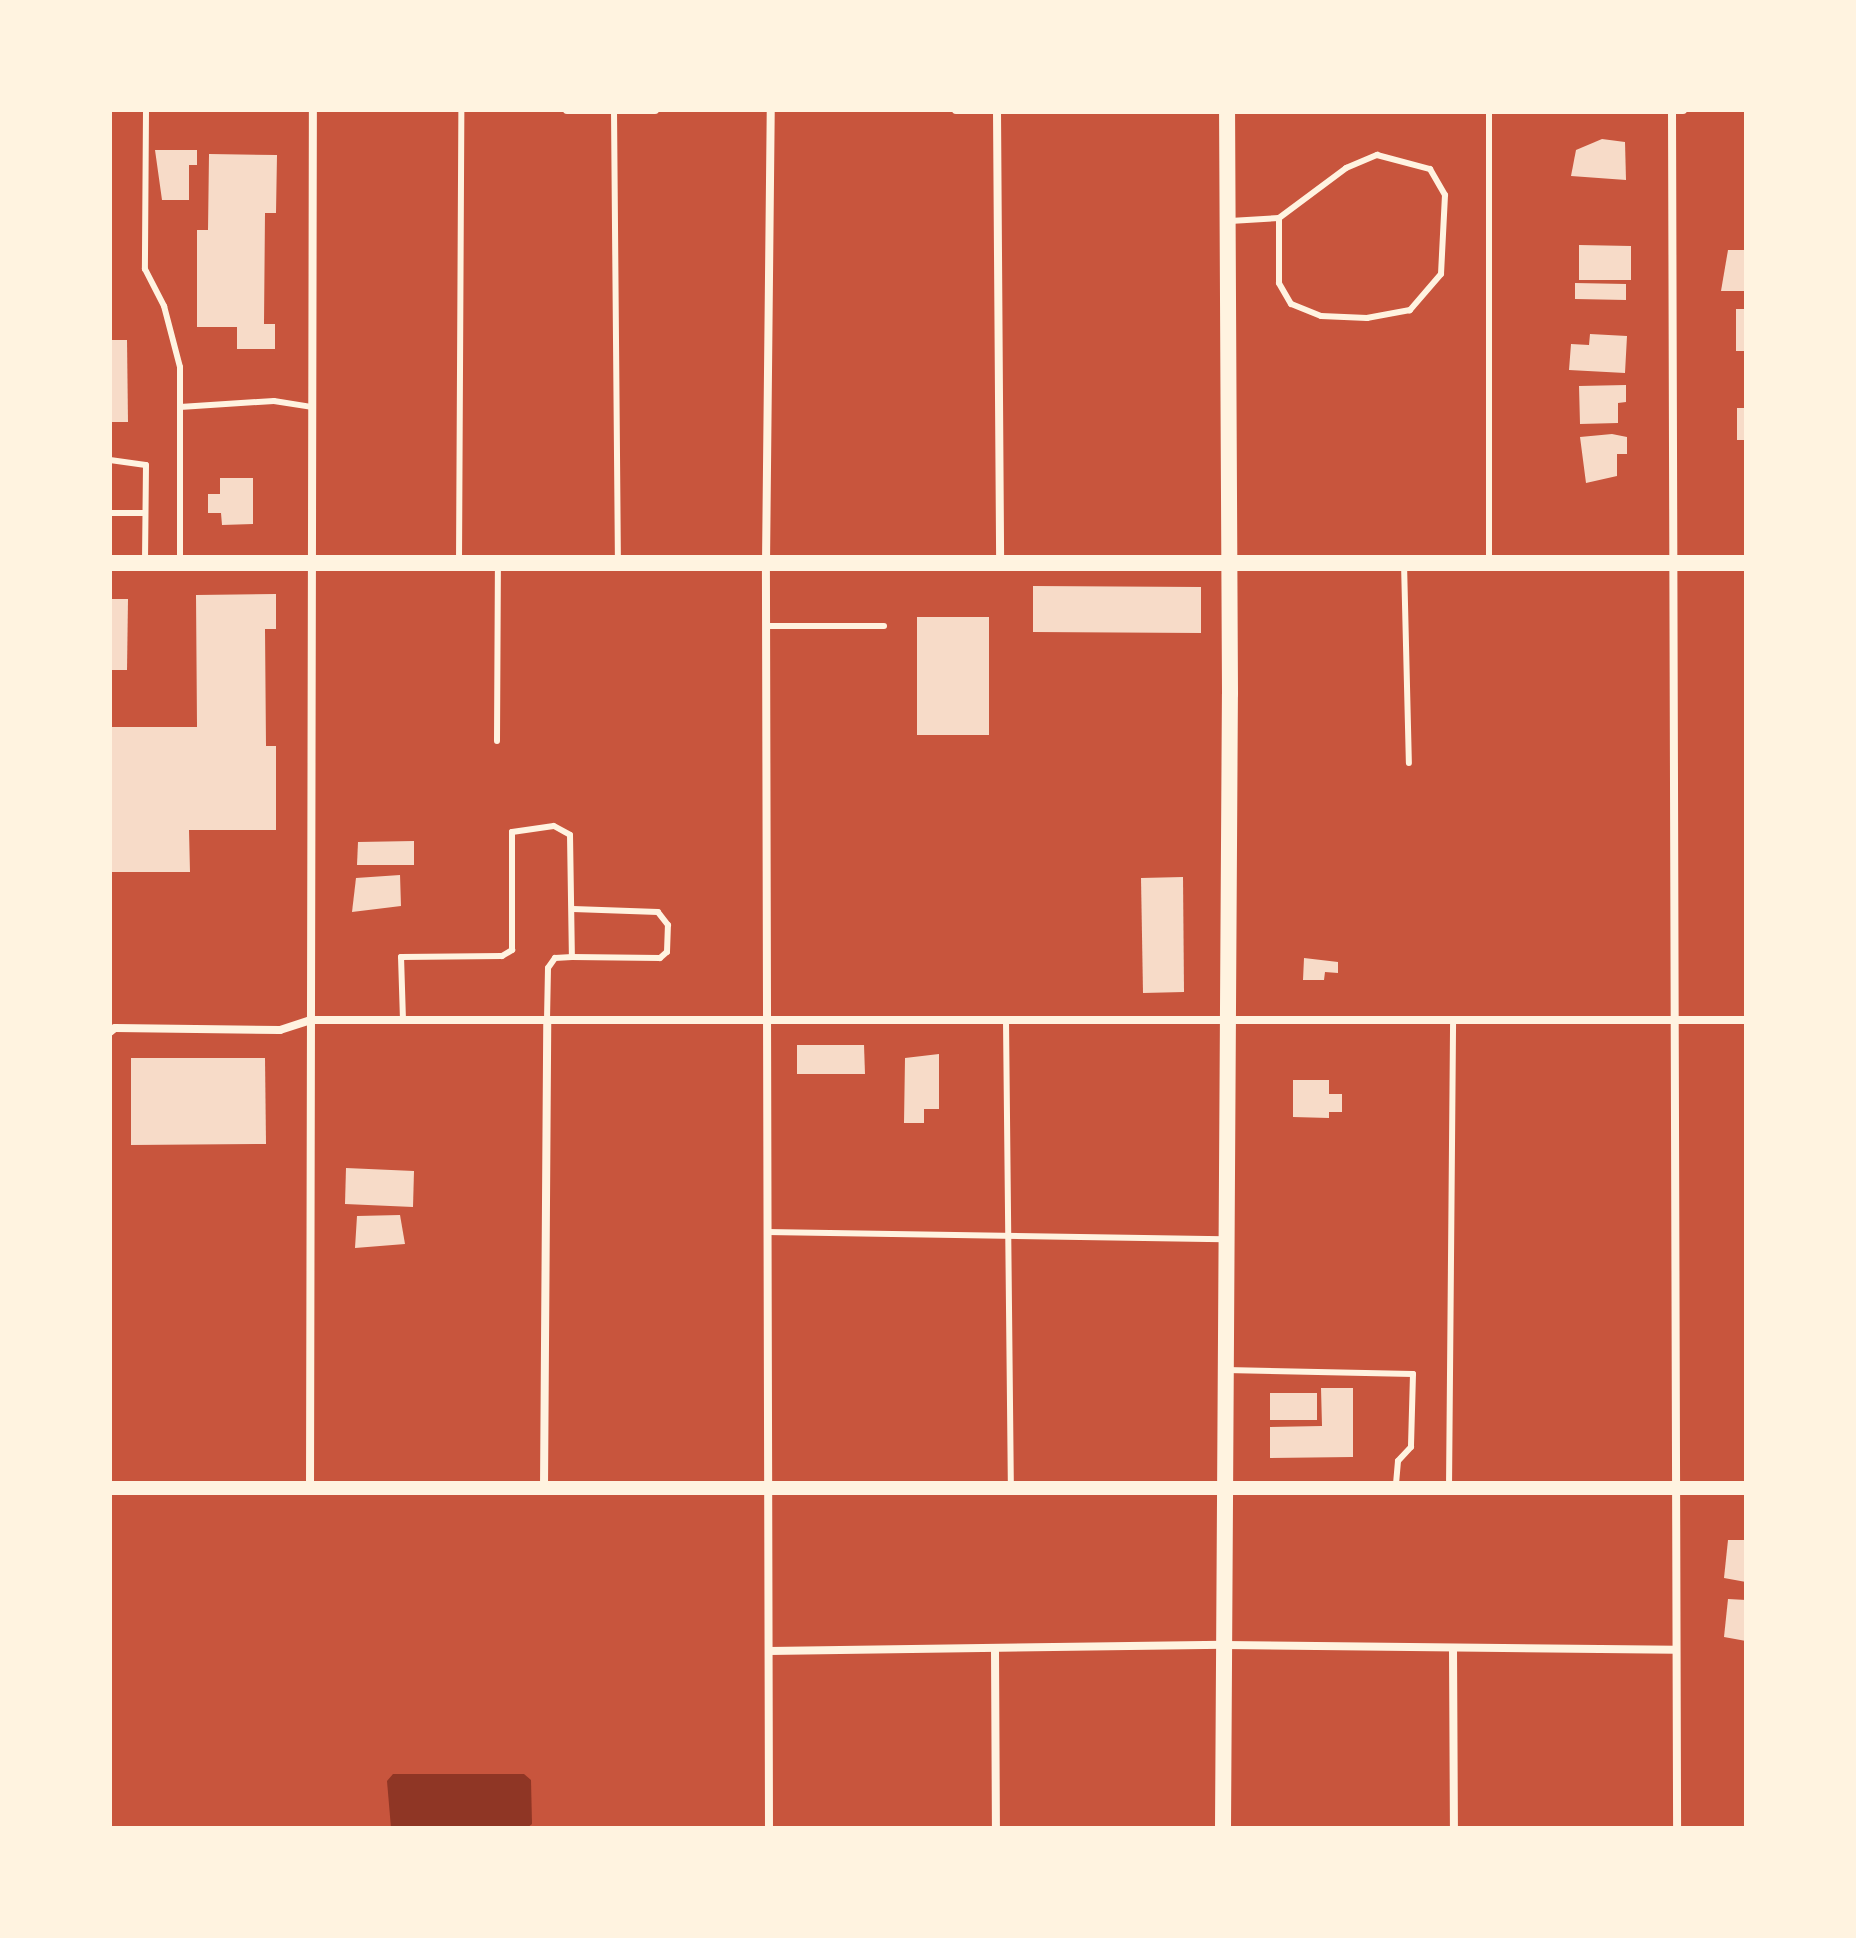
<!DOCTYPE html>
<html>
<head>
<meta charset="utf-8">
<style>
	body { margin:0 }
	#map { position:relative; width:1856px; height:1938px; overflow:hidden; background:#c8553d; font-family:"Titillium Web",sans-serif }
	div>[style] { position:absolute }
	.water>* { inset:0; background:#8f3625 }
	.building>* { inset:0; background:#f7dbc8 }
	.service>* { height:6px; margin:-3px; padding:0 3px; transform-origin:3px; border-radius:3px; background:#fff3e0 }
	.minor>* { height:8px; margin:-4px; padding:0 4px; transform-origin:4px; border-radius:4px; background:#fff3e0 }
	.tertiary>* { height:14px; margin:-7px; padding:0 7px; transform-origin:7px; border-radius:7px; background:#fff3e0 }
	.secondary>* { height:16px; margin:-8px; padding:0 8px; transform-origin:8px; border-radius:8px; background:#fff3e0 }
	span { translate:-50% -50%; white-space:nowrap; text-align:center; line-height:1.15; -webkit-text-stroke:6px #fff3e0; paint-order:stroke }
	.frame { position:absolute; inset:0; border:112px solid #fff3e0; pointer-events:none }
</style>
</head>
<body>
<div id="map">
	<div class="water">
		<div style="clip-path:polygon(393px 1774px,524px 1774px,531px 1780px,532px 1824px,527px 1828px,391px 1828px,387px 1781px)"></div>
	</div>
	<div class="building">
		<div style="clip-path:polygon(1602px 139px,1625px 142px,1626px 180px,1571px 176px,1576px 150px)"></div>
		<div style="clip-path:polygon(155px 150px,197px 150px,197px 165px,189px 165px,189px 200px,162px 200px)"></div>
		<div style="clip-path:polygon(209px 154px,277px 155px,276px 213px,265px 213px,264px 324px,275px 324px,275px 349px,237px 349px,237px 327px,197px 327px,197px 230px,208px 230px)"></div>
		<div style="clip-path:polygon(1579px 245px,1631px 246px,1631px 280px,1579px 280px)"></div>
		<div style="clip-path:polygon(1728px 250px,1746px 250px,1746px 291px,1721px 291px)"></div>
		<div style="clip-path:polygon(1575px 283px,1626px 284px,1626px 300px,1575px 299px)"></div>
		<div style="clip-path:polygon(1736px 309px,1746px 309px,1746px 351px,1736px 351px)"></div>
		<div style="clip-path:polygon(1590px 334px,1627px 336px,1625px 373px,1569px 370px,1571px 344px,1589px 345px)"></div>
		<div style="clip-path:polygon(110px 340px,127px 340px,128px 422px,110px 422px)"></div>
		<div style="clip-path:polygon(1626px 385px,1626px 402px,1618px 403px,1618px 423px,1580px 424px,1579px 386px)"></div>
		<div style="clip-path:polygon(1737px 408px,1746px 408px,1746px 440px,1737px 440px)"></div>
		<div style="clip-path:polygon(1612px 434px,1627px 437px,1627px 454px,1617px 454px,1617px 476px,1586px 483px,1580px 437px)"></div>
		<div style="clip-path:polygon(220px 478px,253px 478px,253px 524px,222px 525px,221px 513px,208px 513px,208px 494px,220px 494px)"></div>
		<div style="clip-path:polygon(1033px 586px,1201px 587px,1201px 633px,1033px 632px)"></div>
		<div style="clip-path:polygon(276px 594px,276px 629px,265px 629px,266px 746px,276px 746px,276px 830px,189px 830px,190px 872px,110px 872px,110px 727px,197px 727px,196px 595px)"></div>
		<div style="clip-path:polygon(110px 599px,128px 599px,127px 670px,110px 670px)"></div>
		<div style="clip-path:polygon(917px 617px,989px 617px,989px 735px,917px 735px)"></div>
		<div style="clip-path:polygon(414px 841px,414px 865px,357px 865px,358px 842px)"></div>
		<div style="clip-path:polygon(400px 875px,401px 906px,352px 912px,356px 878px)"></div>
		<div style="clip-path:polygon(1183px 877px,1184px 992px,1143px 993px,1141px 878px)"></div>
		<div style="clip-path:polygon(1304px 958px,1338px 962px,1338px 973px,1325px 972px,1324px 980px,1303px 980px)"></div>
		<div style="clip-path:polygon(797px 1045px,864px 1045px,865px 1074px,797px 1074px)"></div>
		<div style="clip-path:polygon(939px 1054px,939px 1109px,924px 1109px,924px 1123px,904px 1123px,905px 1058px)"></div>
		<div style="clip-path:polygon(131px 1058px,265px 1058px,266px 1144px,131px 1145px)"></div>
		<div style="clip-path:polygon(1293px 1080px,1329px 1080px,1329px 1094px,1342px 1094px,1342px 1112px,1329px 1112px,1329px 1118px,1293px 1117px)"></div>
		<div style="clip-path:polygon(346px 1168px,414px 1171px,413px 1207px,345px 1204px)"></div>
		<div style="clip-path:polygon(400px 1215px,405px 1244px,355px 1248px,357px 1216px)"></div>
		<div style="clip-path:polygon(1321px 1388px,1353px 1388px,1353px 1457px,1270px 1458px,1270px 1427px,1322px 1426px)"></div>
		<div style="clip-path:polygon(1270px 1393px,1317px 1393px,1317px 1420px,1270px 1420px)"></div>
		<div style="clip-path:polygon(1728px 1540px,1746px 1540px,1746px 1582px,1724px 1578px)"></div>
		<div style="clip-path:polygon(1728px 1599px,1746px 1600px,1746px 1641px,1724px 1637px)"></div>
	</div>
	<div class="service">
		<div style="left:146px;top:110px;width:159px;rotate:90.4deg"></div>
		<div style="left:145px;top:269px;width:42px;rotate:62.8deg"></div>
		<div style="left:164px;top:306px;width:63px;rotate:75.3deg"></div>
		<div style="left:180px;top:367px;width:193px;rotate:90deg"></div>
		<div style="left:1489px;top:110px;width:453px;rotate:90deg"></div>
		<div style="left:614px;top:111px;width:452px;rotate:89.5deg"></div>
		<div style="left:1230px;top:221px;width:49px;rotate:-3.5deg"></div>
		<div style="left:1279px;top:218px;width:84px;rotate:-36.7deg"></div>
		<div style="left:1346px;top:168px;width:34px;rotate:-23deg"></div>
		<div style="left:1377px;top:155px;width:55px;rotate:14.8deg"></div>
		<div style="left:1430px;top:169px;width:30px;rotate:60deg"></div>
		<div style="left:1445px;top:195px;width:79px;rotate:92.9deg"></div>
		<div style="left:1441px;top:274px;width:48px;rotate:130.7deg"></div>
		<div style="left:1410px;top:310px;width:44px;rotate:169.5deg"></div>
		<div style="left:1367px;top:318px;width:46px;rotate:-177.5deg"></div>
		<div style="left:1321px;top:316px;width:32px;rotate:-158deg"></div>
		<div style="left:1291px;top:304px;width:24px;rotate:-120deg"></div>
		<div style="left:1279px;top:283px;width:65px;rotate:-90deg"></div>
		<div style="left:180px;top:407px;width:94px;rotate:-3.7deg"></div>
		<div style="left:274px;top:401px;width:36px;rotate:9deg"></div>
		<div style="left:110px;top:460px;width:36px;rotate:8deg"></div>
		<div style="left:146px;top:465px;width:95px;rotate:90.6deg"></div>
		<div style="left:110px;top:513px;width:35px"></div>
		<div style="left:459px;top:562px;width:452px;rotate:-89.7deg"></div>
		<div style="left:1404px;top:563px;width:200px;rotate:88.6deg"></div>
		<div style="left:766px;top:626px;width:118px"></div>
		<div style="left:497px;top:741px;width:178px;rotate:-89.7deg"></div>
		<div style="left:572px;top:957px;width:88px;rotate:0.7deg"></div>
		<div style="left:660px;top:958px;width:9px;rotate:-41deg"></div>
		<div style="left:667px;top:952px;width:27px;rotate:-88deg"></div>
		<div style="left:668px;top:925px;width:16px;rotate:-128deg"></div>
		<div style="left:658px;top:912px;width:85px;rotate:-178deg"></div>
		<div style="left:403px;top:1020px;width:63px;rotate:-91.8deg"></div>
		<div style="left:401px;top:957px;width:101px;rotate:-0.6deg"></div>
		<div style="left:502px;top:956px;width:12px;rotate:-31deg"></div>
		<div style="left:512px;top:950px;width:118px;rotate:-90deg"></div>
		<div style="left:512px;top:832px;width:42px;rotate:-8.1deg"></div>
		<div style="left:554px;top:826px;width:18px;rotate:29deg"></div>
		<div style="left:570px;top:835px;width:122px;rotate:89.1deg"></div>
		<div style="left:572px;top:957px;width:17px;rotate:177deg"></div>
		<div style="left:555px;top:958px;width:12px;rotate:125deg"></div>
		<div style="left:548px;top:968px;width:53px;rotate:91.1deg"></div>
		<div style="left:1006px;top:1021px;width:468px;rotate:89.4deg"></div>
		<div style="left:767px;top:1232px;width:457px;rotate:0.9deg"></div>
		<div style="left:1226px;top:1370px;width:187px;rotate:1.2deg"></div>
		<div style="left:1413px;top:1374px;width:73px;rotate:91.6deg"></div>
		<div style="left:1411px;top:1447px;width:19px;rotate:133deg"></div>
		<div style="left:1398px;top:1461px;width:24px;rotate:95deg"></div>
		<div style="left:1449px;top:1489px;width:468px;rotate:-89.5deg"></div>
	</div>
	<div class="minor">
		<div style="left:567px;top:110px;width:88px"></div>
		<div style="left:956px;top:110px;width:727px"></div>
		<div style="left:1672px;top:110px;width:1718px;rotate:89.83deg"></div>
		<div style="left:997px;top:111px;width:452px;rotate:89.6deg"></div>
		<div style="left:110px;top:1032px;width:6px;rotate:-39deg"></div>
		<div style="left:115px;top:1028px;width:165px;rotate:0.7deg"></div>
		<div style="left:280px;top:1030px;width:32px;rotate:-18deg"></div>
		<div style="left:310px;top:1020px;width:1436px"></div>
		<div style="left:310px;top:1488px;width:1378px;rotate:-89.88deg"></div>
		<div style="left:544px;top:1488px;width:467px;rotate:-89.6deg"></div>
		<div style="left:1453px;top:1649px;width:179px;rotate:89.7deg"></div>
		<div style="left:995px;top:1650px;width:178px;rotate:89.7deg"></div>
		<div style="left:769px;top:1651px;width:455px;rotate:-0.8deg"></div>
		<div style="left:1224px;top:1645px;width:452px;rotate:0.6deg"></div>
		<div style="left:769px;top:1828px;width:1265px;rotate:-90.14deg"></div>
		<div style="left:766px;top:563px;width:453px;rotate:-89.4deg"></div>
	</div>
	<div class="tertiary">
		<div style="left:110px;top:1488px;width:1636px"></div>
	</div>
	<div class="secondary">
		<div style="left:110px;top:563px;width:1636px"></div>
		<div style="left:1223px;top:1828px;width:1134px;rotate:-89.65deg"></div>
		<div style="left:1230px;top:694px;width:584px;rotate:-90.29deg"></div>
	</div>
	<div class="frame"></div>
</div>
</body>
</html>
